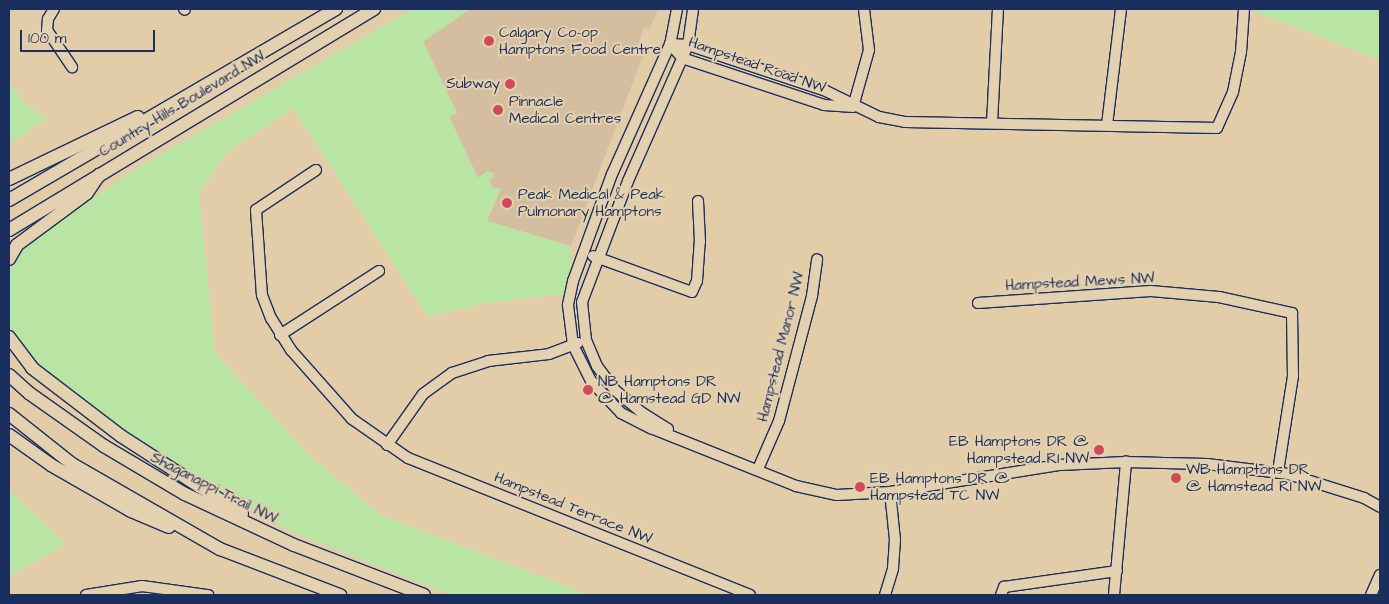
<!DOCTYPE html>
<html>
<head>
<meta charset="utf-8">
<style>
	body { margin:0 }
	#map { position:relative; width:1389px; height:604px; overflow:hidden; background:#e3cda9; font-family:"Architects Daughter",sans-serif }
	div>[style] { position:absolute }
	.built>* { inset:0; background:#d5be9f }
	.green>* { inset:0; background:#b8e5a4 }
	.roads { filter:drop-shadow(1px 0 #1b2f5e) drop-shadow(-1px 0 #1b2f5e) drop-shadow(0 1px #1b2f5e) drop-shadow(0 -1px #1b2f5e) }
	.minor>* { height:10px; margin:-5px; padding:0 5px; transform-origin:5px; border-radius:5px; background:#e4d1af }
	.major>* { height:12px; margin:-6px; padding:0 6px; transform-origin:6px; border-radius:6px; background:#e4d1af }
	.dots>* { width:14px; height:14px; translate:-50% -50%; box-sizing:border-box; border:2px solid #e4d1af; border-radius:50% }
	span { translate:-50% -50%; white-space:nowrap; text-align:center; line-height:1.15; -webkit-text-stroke:4px #e4d1af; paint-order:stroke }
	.poi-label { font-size:15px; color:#1b2f5e }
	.left { translate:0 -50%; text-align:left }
	.right { translate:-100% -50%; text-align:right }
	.street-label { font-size:15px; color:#1b2f5e }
	.frame { position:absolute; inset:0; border:10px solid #1b2f5e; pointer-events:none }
	.scale { position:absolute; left:20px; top:30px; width:135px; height:22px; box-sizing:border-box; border:2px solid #1b2f5e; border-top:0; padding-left:6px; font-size:15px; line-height:18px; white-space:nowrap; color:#1b2f5e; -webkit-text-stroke:4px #e4d1af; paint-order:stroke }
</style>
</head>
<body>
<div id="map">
	<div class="built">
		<div style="clip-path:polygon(470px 9px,658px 9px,650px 29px,644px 27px,637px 50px,644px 53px,571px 246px,487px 221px,501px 188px,493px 189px,486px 172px,478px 178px,449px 116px,457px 113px,423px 41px)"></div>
	</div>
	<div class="green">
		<div style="clip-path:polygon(413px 9px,470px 9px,423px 42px,457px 113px,449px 117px,478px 178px,487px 171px,495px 174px,489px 181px,493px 189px,501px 188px,487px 221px,571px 246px,572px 266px,565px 294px,485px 303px,428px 317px,293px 108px,226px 153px,199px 193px,215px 353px,308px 454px,381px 515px,588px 595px,451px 595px,297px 534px,231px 500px,122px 428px,42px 366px,17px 341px,9px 324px,9px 271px,18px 255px,36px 238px,129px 173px)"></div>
		<div style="clip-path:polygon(1256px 9px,1380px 9px,1380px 60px,1255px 12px)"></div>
		<div style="clip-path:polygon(9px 80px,25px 105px,48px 118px,9px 144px)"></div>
		<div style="clip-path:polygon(9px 490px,66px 544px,9px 577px)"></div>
	</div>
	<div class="roads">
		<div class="minor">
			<div style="left:54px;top:9px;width:12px;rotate:121deg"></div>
			<div style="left:48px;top:19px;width:11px;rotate:95deg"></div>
			<div style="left:47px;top:30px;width:45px;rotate:56deg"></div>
			<div style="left:184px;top:9px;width:1px;rotate:45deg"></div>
			<div style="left:677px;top:9px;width:36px;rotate:101deg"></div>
			<div style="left:670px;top:44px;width:142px;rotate:114deg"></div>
			<div style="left:612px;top:174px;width:114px;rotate:110deg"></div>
			<div style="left:573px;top:281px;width:25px;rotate:102deg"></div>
			<div style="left:568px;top:305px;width:40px;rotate:82.9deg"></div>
			<div style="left:573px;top:345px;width:40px;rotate:63.4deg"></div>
			<div style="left:591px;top:381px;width:44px;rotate:46.8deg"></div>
			<div style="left:621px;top:413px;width:34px;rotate:27deg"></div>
			<div style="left:651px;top:428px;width:156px;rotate:21.8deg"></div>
			<div style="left:796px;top:486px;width:42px;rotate:12.4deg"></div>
			<div style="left:837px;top:495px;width:53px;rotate:-3.2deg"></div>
			<div style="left:890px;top:492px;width:171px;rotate:-9.1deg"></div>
			<div style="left:1059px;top:465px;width:67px;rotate:-2.6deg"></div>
			<div style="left:1126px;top:462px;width:81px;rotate:1.4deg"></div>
			<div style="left:1207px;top:464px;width:82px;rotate:7deg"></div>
			<div style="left:1288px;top:474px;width:80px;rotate:17.5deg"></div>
			<div style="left:1364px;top:498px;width:18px;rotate:29deg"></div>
			<div style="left:670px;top:44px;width:18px;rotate:3deg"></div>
			<div style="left:688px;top:45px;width:145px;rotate:18.4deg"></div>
			<div style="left:826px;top:91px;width:59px;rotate:26.1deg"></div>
			<div style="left:879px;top:117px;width:26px;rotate:11deg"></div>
			<div style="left:905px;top:122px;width:312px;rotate:1.1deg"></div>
			<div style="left:1217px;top:128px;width:39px;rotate:-66deg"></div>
			<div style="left:1233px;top:92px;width:41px;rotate:-78.7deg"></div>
			<div style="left:1241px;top:52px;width:43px;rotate:-86deg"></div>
			<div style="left:670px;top:44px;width:18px;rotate:49deg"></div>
			<div style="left:682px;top:58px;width:150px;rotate:18.3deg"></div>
			<div style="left:824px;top:105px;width:26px;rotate:4deg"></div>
			<div style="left:853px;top:107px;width:59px;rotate:-74.3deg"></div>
			<div style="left:869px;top:50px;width:41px;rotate:-97deg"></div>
			<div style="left:992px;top:123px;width:114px;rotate:-87deg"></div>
			<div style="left:1107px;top:125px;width:117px;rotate:-83.1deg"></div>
			<div style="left:316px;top:170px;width:72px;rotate:146.3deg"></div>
			<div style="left:256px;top:210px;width:85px;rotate:86deg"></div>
			<div style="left:262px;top:295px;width:25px;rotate:69deg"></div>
			<div style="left:271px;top:318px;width:38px;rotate:58deg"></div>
			<div style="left:291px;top:350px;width:92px;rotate:48.5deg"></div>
			<div style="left:352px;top:419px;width:68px;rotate:34.9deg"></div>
			<div style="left:408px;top:458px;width:368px;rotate:21.8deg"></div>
			<div style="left:593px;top:256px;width:105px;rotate:20deg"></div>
			<div style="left:692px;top:292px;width:12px;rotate:-66deg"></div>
			<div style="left:697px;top:281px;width:39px;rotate:-86deg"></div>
			<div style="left:700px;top:242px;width:41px;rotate:-92.8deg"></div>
			<div style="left:978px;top:303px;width:173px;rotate:-4deg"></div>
			<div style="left:1151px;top:291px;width:68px;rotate:5deg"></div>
			<div style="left:1219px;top:297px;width:75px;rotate:12.4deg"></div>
			<div style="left:1292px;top:313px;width:63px;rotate:89.1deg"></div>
			<div style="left:1293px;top:376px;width:97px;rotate:98.9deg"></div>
			<div style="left:280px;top:335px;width:118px;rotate:-32.9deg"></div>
			<div style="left:668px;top:429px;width:32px;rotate:-148deg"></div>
			<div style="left:641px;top:412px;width:34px;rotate:-140deg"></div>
			<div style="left:615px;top:390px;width:30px;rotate:-127deg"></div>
			<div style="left:597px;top:366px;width:28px;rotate:-113deg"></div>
			<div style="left:586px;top:340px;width:38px;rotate:-96deg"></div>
			<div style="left:582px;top:302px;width:129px;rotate:-69.2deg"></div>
			<div style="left:628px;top:181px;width:149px;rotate:-66.2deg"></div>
			<div style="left:688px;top:45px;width:36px;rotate:-82deg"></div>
			<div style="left:387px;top:445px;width:62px;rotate:-54.8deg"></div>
			<div style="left:423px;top:394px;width:36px;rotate:-36deg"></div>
			<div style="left:452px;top:373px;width:38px;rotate:-18deg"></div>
			<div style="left:488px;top:361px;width:61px;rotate:-6.5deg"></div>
			<div style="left:549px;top:354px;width:31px;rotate:-21deg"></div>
			<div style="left:758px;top:469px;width:52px;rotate:-66.4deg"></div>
			<div style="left:779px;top:421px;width:129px;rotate:-75.2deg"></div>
			<div style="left:812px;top:296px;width:37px;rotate:-82deg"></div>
			<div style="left:86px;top:595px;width:57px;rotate:-9.1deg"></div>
			<div style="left:142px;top:586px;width:67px;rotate:7.8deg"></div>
			<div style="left:885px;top:595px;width:28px;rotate:-73deg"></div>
			<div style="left:893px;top:568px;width:28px;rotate:-86deg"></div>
			<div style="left:895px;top:540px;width:48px;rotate:-95.9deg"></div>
			<div style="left:1001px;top:595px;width:9px;rotate:-69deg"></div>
			<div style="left:1004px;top:587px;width:114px;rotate:-8.1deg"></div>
			<div style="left:1114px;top:595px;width:134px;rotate:-84.8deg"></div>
			<div style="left:1371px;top:595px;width:22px;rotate:-66deg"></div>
		</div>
		<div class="major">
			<div style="left:9px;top:179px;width:143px;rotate:-25.7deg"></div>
			<div style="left:9px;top:200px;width:379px;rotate:-30.3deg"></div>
			<div style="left:9px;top:230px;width:427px;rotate:-31.2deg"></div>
			<div style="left:9px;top:259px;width:16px;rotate:-60deg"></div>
			<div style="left:17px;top:245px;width:87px;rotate:-36.6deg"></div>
			<div style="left:87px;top:193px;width:22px;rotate:-56deg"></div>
			<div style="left:9px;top:337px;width:39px;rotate:53deg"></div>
			<div style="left:32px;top:368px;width:112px;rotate:37.4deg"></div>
			<div style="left:121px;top:436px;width:144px;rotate:32.8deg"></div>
			<div style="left:9px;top:375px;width:27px;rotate:42deg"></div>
			<div style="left:29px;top:393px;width:92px;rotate:35.2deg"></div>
			<div style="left:104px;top:446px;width:94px;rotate:30.7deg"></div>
			<div style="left:185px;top:494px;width:120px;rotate:25.1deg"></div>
			<div style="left:294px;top:545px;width:139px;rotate:21deg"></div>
			<div style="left:9px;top:414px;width:80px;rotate:38.4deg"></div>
			<div style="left:72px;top:464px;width:171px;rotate:29.9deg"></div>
			<div style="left:220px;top:549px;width:129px;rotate:21deg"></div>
			<div style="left:9px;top:435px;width:52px;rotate:35.5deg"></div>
			<div style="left:51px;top:465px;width:92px;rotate:29.9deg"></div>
			<div style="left:131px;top:511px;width:41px;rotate:22.8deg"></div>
		</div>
	</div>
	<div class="dots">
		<div style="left:489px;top:41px;background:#d1495b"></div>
		<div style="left:510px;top:84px;background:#d1495b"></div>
		<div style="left:498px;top:110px;background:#d1495b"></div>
		<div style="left:507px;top:203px;background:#d1495b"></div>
		<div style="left:588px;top:390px;background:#d1495b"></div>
		<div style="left:1099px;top:450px;background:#d1495b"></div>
		<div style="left:1176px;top:478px;background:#d1495b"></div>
		<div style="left:860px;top:487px;background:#d1495b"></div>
	</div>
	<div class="poi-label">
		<span class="left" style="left:499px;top:41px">Calgary Co-op<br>Hamptons Food Centre</span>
		<span class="right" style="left:500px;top:84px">Subway</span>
		<span class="left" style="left:509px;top:110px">Pinnacle<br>Medical Centres</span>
		<span class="left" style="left:518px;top:203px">Peak Medical &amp; Peak<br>Pulmonary Hamptons</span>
		<span class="left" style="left:598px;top:390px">NB Hamptons DR<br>@ Hamstead GD NW</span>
		<span class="right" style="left:1089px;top:450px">EB Hamptons DR @<br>Hampstead RI NW</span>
		<span class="left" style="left:1186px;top:478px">WB Hamptons DR<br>@ Hamstead RI NW</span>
		<span class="left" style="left:870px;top:487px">EB Hamptons DR @<br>Hampstead TC NW</span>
	</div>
	<div class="street-label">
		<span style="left:757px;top:65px;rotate:19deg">Hampstead Road NW</span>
		<span style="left:182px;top:104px;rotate:-31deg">Country Hills Boulevard NW</span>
		<span style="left:1080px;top:282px;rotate:-3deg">Hampstead Mews NW</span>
		<span style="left:781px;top:347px;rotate:-76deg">Hampstead Manor NW</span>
		<span style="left:214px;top:488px;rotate:27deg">Shaganappi Trail NW</span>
		<span style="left:573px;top:508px;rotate:22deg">Hampstead Terrace NW</span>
	</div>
	<div class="frame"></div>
	<div class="scale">100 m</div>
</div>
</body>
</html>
